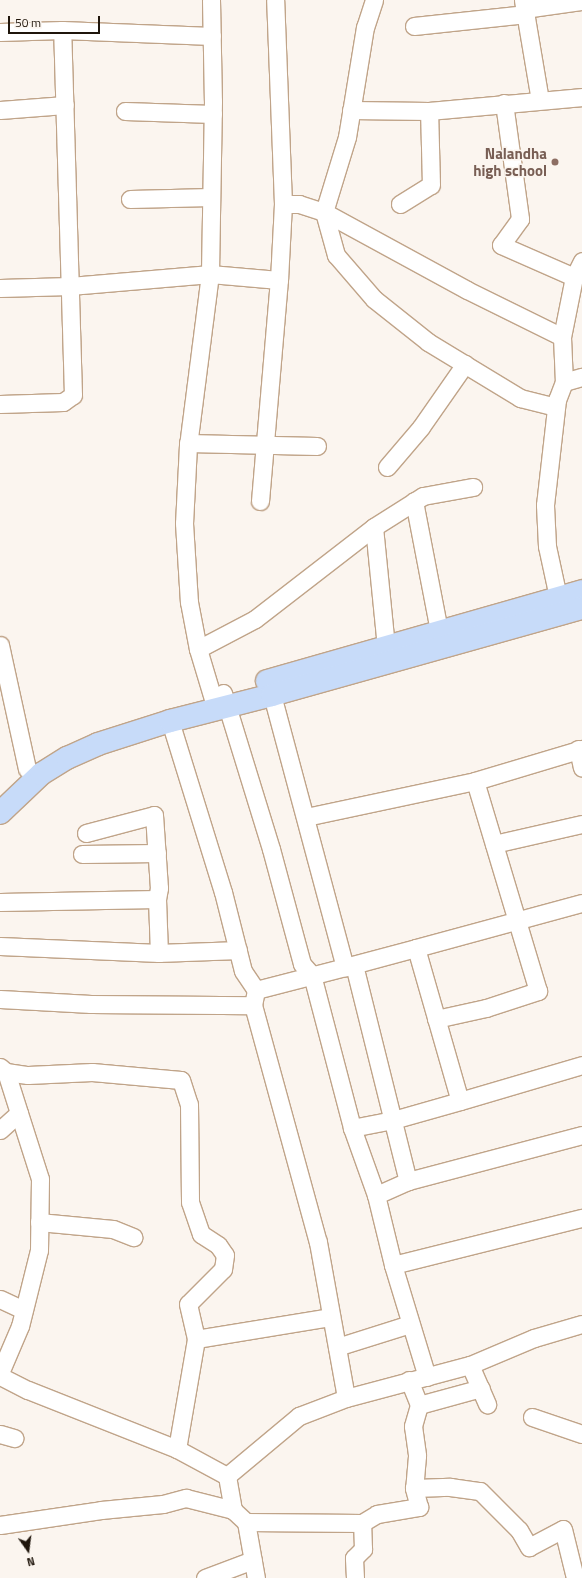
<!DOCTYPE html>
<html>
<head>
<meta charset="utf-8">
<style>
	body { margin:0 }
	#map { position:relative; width:582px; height:1578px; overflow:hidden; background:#fbf5ef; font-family:"Titillium Web",sans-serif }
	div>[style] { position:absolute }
	.roads { filter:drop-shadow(1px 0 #c0a489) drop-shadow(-1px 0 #c0a489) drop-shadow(0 1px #c0a489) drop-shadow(0 -1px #c0a489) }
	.minor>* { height:17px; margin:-8.5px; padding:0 8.5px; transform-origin:8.5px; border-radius:8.5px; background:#fff }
	.major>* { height:22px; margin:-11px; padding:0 11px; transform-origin:11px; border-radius:11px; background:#c7dbf9 }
	.dots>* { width:11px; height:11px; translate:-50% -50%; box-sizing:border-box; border:2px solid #fbf5ef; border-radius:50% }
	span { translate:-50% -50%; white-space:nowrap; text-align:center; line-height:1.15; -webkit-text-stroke:3px #fbf5ef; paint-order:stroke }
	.education-label { font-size:15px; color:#785e54; font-weight:700 }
	.right { translate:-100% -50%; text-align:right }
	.north { position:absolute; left:8px; top:1530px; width:40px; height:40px; -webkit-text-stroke:3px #fbf5ef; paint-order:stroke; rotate:166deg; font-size:11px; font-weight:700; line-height:16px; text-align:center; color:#1f150b }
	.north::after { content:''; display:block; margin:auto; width:14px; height:18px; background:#1f150b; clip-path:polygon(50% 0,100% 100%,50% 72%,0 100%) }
	.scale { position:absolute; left:8px; top:16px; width:92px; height:18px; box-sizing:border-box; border:2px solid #1f150b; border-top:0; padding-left:5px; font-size:12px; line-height:14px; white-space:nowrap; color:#1f150b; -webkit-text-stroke:3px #fbf5ef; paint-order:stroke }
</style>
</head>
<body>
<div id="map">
	<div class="roads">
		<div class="minor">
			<div style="left:211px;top:0;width:101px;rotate:88.9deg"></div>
			<div style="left:213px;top:101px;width:173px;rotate:91deg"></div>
			<div style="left:210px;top:274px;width:172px;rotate:97.3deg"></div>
			<div style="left:188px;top:445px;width:78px;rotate:92.9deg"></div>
			<div style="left:184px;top:523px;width:79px;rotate:86.4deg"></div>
			<div style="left:189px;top:602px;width:48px;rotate:79.2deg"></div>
			<div style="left:198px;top:649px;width:63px;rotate:73.3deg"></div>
			<div style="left:374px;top:0;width:28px;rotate:108deg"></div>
			<div style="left:365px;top:27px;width:111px;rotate:99.3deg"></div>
			<div style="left:347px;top:137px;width:78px;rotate:107deg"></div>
			<div style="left:324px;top:212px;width:45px;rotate:74.4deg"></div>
			<div style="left:336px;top:255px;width:58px;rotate:49.2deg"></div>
			<div style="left:374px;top:299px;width:69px;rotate:38.5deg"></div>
			<div style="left:428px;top:342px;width:108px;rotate:31.3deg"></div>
			<div style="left:520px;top:398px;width:37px;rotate:14deg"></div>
			<div style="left:523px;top:0;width:101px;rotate:80.4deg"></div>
			<div style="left:524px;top:9px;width:59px;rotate:-7.9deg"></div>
			<div style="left:414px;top:26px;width:113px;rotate:-6.1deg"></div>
			<div style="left:0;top:32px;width:62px;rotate:-1.8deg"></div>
			<div style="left:62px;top:30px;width:150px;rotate:2.3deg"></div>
			<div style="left:504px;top:103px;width:117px;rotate:82.1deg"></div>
			<div style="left:520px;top:219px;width:32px;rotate:126deg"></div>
			<div style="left:501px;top:245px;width:80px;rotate:23.7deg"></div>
			<div style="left:574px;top:277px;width:61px;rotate:101.3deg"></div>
			<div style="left:0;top:110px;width:65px;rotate:-4.4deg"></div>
			<div style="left:351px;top:110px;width:78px;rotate:0.7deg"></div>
			<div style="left:125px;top:111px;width:88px;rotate:2deg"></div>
			<div style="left:130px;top:199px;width:81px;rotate:-1.4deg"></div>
			<div style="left:283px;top:204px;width:16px"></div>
			<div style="left:299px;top:204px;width:26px;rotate:18deg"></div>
			<div style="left:324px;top:212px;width:163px;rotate:28.6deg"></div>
			<div style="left:467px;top:290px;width:106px;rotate:26.3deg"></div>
			<div style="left:562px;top:337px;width:45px;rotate:87.5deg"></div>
			<div style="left:400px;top:204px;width:36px;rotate:-32deg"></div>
			<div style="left:431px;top:185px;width:74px;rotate:-91.5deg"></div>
			<div style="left:429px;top:111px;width:154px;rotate:-5.2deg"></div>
			<div style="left:574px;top:277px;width:18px;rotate:-63deg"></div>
			<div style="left:0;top:288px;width:70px;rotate:-1.6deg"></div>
			<div style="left:70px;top:286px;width:141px;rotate:-4.9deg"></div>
			<div style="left:210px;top:274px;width:69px;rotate:5deg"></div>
			<div style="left:279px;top:280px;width:76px;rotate:-87deg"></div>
			<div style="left:283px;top:204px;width:204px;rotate:-92.2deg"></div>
			<div style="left:0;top:404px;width:63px;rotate:-1.8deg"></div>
			<div style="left:63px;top:402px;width:12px;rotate:-35deg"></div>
			<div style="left:73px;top:395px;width:365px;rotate:-91.7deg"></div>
			<div style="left:188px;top:443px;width:129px;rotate:1.3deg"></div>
			<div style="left:387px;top:467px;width:52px;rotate:-49.6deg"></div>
			<div style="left:421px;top:427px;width:77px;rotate:-55.1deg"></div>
			<div style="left:260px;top:501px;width:222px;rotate:-85.1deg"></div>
			<div style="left:414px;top:501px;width:132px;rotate:79.1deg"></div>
			<div style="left:374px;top:527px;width:58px;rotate:-32.3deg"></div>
			<div style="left:423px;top:496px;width:51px;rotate:-10.2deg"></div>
			<div style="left:558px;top:597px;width:52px;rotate:-102.2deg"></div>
			<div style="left:547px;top:546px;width:41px;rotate:-92.8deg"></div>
			<div style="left:545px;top:505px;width:106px;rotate:-83.5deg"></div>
			<div style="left:557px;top:400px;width:19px;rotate:-69deg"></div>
			<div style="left:564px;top:382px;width:19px;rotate:-16deg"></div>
			<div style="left:0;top:645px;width:127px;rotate:77.7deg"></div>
			<div style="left:198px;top:649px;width:64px;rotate:-27.8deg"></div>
			<div style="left:255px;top:619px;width:150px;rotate:-37.7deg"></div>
			<div style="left:374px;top:527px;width:121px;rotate:84.3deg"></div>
			<div style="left:223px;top:693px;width:163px;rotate:72.9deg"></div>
			<div style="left:271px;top:849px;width:119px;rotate:74.9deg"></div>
			<div style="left:302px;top:964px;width:15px;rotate:48deg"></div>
			<div style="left:312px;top:975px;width:158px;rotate:75.3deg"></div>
			<div style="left:352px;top:1128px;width:71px;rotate:70.3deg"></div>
			<div style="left:376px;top:1195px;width:72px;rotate:76.3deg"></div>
			<div style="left:393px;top:1265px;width:117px;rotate:73.1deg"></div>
			<div style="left:272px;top:695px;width:282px;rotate:75deg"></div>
			<div style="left:345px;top:967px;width:73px;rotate:-15deg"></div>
			<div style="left:416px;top:948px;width:159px;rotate:74deg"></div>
			<div style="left:460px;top:1101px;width:70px;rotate:164.2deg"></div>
			<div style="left:393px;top:1120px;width:42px;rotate:169deg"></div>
			<div style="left:170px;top:721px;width:179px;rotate:72.8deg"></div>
			<div style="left:223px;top:892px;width:81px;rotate:75.8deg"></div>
			<div style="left:243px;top:971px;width:23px;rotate:56deg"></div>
			<div style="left:256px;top:990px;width:15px;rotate:101deg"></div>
			<div style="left:253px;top:1005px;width:246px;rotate:74.7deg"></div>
			<div style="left:318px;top:1242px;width:158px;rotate:79.8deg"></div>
			<div style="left:578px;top:749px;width:19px;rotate:78deg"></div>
			<div style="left:306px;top:817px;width:173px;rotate:-12deg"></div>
			<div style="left:475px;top:781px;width:112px;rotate:-16.7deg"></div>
			<div style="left:86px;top:833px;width:70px;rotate:-14.8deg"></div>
			<div style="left:154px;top:815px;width:73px;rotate:86.1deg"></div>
			<div style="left:159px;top:888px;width:11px;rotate:100deg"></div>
			<div style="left:494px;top:844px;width:90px;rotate:-12.8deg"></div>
			<div style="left:82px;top:854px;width:75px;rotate:-0.8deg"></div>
			<div style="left:0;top:902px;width:157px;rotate:-1.1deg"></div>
			<div style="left:157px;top:899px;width:54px;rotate:87.9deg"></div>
			<div style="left:0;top:946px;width:159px;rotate:2.5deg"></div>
			<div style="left:159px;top:953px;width:79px;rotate:-2.2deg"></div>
			<div style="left:416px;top:948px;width:172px;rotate:-15.2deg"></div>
			<div style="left:354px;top:965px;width:223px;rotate:76deg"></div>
			<div style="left:408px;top:1181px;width:35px;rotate:156deg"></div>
			<div style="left:256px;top:990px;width:92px;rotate:-14.5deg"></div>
			<div style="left:0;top:999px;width:91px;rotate:3.1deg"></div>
			<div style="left:91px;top:1004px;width:162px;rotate:0.4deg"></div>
			<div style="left:436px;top:1019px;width:51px;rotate:-12.4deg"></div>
			<div style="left:486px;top:1008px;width:55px;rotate:-18.1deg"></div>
			<div style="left:538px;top:991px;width:219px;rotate:-106.7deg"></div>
			<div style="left:0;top:1067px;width:8px;rotate:40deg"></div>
			<div style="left:6px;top:1072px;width:22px;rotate:8deg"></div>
			<div style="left:28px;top:1075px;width:64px;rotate:-2.7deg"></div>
			<div style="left:92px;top:1072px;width:89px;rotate:5.1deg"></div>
			<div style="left:181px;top:1080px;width:25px;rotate:72deg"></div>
			<div style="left:189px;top:1104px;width:98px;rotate:89.4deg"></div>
			<div style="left:190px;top:1202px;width:34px;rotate:71deg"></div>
			<div style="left:201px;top:1234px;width:20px;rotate:33deg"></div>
			<div style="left:218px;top:1245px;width:12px;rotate:55deg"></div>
			<div style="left:225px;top:1255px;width:14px;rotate:98deg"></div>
			<div style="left:223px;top:1269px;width:49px;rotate:135deg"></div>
			<div style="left:188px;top:1304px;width:36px;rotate:77deg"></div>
			<div style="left:196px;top:1339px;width:137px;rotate:-9.3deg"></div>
			<div style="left:6px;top:1072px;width:43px;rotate:72.4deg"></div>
			<div style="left:460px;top:1101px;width:127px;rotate:-16.4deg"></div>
			<div style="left:0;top:1130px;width:25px;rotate:-42deg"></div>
			<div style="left:19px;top:1113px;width:69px;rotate:72.3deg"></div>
			<div style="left:40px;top:1179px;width:71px;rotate:90.8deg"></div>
			<div style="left:39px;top:1250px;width:78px;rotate:104deg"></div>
			<div style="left:20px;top:1326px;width:51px;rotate:113.1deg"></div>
			<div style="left:408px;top:1181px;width:180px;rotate:-14.8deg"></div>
			<div style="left:39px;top:1222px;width:74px;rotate:5.4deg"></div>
			<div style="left:113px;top:1229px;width:22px;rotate:22deg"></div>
			<div style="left:393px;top:1265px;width:195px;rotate:-14deg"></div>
			<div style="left:0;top:1299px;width:26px;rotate:25deg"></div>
			<div style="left:337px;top:1347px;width:77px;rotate:-17.5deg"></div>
			<div style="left:470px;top:1365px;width:43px;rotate:66.4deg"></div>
			<div style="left:0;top:1376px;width:31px;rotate:27deg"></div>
			<div style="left:28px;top:1390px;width:160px;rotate:21.6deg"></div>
			<div style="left:177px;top:1449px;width:57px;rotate:28.4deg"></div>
			<div style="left:227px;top:1476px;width:94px;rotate:-39.8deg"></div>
			<div style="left:299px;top:1416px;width:50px;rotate:-21deg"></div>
			<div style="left:346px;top:1398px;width:128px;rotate:-14.9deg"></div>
			<div style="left:470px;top:1365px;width:69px;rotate:-22.9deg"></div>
			<div style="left:534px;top:1338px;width:50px;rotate:-16.3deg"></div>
			<div style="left:409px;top:1380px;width:27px;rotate:68deg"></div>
			<div style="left:419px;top:1405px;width:22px;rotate:106deg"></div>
			<div style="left:413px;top:1426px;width:30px;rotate:82deg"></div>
			<div style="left:417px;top:1456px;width:32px;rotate:95deg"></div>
			<div style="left:414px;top:1488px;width:36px;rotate:-2deg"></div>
			<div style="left:450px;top:1487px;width:30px;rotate:8deg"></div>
			<div style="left:480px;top:1491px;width:55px;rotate:45deg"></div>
			<div style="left:519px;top:1530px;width:20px;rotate:60deg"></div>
			<div style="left:529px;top:1547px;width:38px;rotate:-28deg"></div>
			<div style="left:563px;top:1529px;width:50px;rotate:76.2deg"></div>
			<div style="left:419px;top:1405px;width:64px;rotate:-15.3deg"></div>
			<div style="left:532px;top:1417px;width:53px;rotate:18.8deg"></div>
			<div style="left:0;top:1434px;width:15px;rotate:16deg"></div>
			<div style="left:177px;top:1449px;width:112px;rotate:-80.2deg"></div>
			<div style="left:227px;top:1476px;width:35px;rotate:80deg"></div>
			<div style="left:233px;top:1510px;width:18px;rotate:43deg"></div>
			<div style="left:246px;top:1522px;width:57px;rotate:79.9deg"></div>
			<div style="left:246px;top:1522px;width:116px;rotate:0.5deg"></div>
			<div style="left:362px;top:1523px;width:17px;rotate:-31deg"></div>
			<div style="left:377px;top:1514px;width:43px;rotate:-9.5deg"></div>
			<div style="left:419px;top:1507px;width:20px;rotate:-105deg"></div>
			<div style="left:0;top:1525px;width:102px;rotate:-8.4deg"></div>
			<div style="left:101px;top:1510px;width:62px;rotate:-5.5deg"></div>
			<div style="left:163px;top:1504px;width:24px;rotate:-15deg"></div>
			<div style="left:186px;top:1498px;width:49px;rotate:14.3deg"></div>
			<div style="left:205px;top:1578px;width:51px;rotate:-20.6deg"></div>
			<div style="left:355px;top:1578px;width:20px;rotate:-93deg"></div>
			<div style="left:354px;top:1558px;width:13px;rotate:-45deg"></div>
			<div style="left:363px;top:1549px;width:26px;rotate:-92deg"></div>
		</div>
		<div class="major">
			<div style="left:267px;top:681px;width:328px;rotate:-15.9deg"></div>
			<div style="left:0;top:813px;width:57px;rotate:-43.6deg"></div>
			<div style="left:41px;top:774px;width:31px;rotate:-32deg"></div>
			<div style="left:67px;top:758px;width:34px;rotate:-24deg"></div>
			<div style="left:98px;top:744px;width:76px;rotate:-17.7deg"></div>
			<div style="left:170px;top:721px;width:105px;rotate:-14.3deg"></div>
			<div style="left:272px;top:695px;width:322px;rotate:-15.7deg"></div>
		</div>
	</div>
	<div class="dots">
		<div style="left:555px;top:162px;background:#8d6e63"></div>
	</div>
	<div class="education-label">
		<span class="right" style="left:547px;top:162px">Nalandha<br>high school</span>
	</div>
	<div class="north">N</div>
	<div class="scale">50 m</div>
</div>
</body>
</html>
